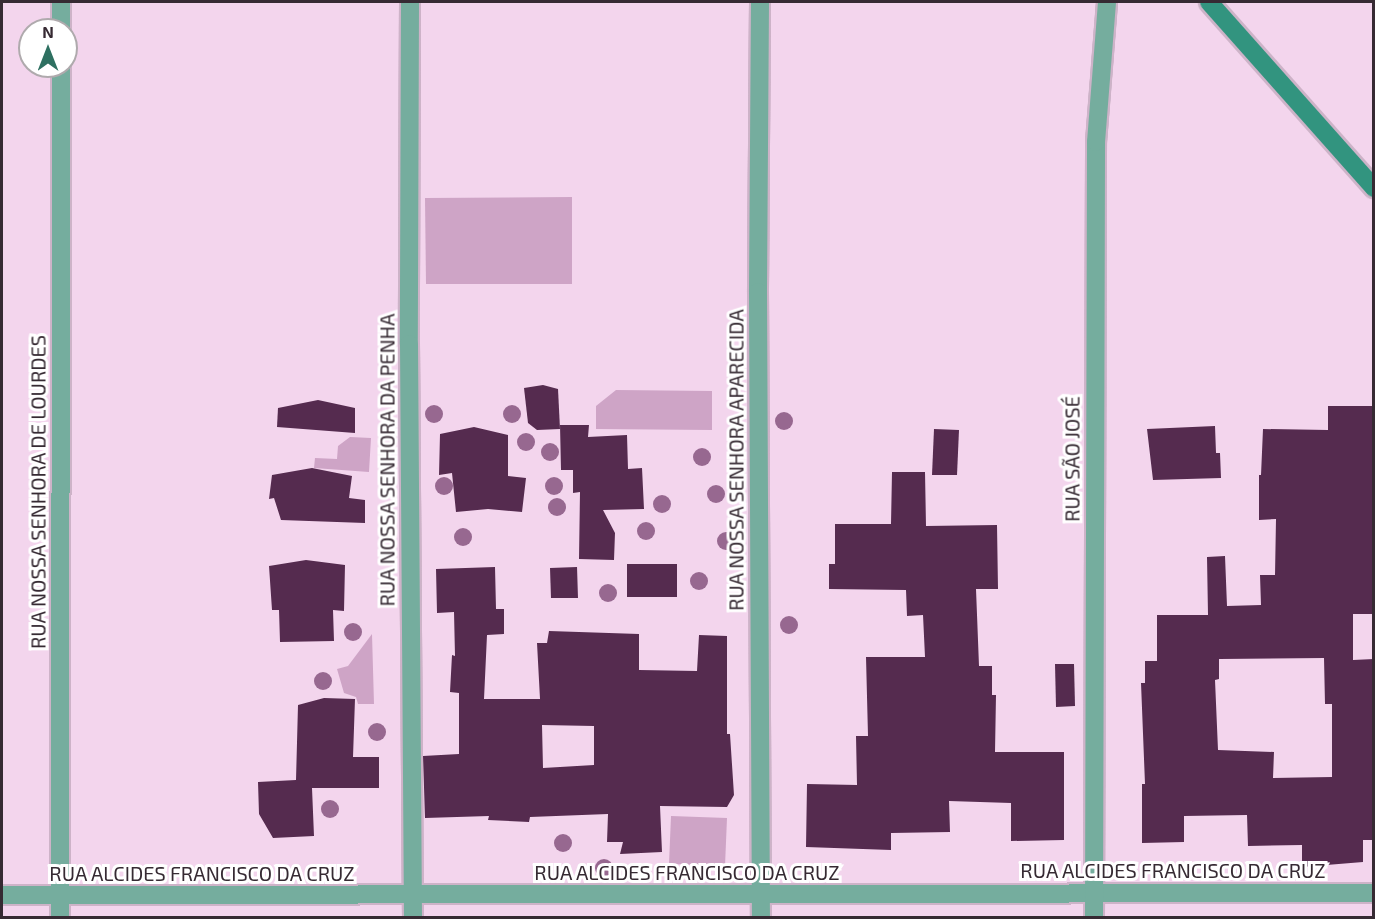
<!DOCTYPE html>
<html>
<head>
<meta charset="utf-8">
<style>
	body { margin:0 }
	#map { position:relative; width:1375px; height:919px; overflow:hidden; background:#f3d5ed; font-family:"Exo 2",sans-serif }
	div>[style] { position:absolute }
	.green>* { inset:0; background:#cea4c6 }
	.building>* { inset:0; background:#552b4f }
	.roads { filter:drop-shadow(2px 0 #cdb3c8) drop-shadow(-2px 0 #cdb3c8) drop-shadow(0 2px #cdb3c8) drop-shadow(0 -2px #cdb3c8) }
	.street>* { height:18px; margin:-9px; padding:0 9px; transform-origin:9px; border-radius:9px; background:#75ad9e }
	.secondary>* { height:18px; margin:-9px; padding:0 9px; transform-origin:9px; border-radius:9px; background:#32947f }
	.trees>* { width:18px; height:18px; margin:-9px; border-radius:50%; background:#976890 }
	span { translate:-50% -50%; white-space:nowrap; text-align:center; line-height:1.15; -webkit-text-stroke:6px #fff; paint-order:stroke }
	.street-label { font-size:20px; color:#362a33 }
	.frame { position:absolute; inset:0; border:3px solid #362a33; pointer-events:none }
	.north { position:absolute; left:18px; top:18px; width:60px; height:60px; box-sizing:border-box; background:#fff; border:2px solid #afaaad; border-radius:50%; rotate:0deg; font-size:16px; font-weight:700; line-height:24px; text-align:center; color:#362a33 }
	.north::after { content:''; display:block; margin:auto; width:21px; height:27px; background:#2e7061; clip-path:polygon(50% 0,100% 100%,50% 72%,0 100%) }
</style>
</head>
<body>
<div id="map">
	<div class="green">
		<div style="clip-path:polygon(572px 197px,572px 284px,426px 284px,425px 198px)"></div>
		<div style="clip-path:polygon(616px 390px,712px 391px,712px 430px,596px 429px,596px 406px)"></div>
		<div style="clip-path:polygon(350px 437px,371px 438px,369px 472px,314px 468px,315px 458px,337px 459px,338px 446px)"></div>
		<div style="clip-path:polygon(372px 634px,374px 704px,358px 704px,356px 697px,344px 693px,337px 669px,348px 666px)"></div>
		<div style="clip-path:polygon(671px 816px,727px 818px,725px 866px,669px 864px)"></div>
	</div>
	<div class="building">
		<div style="clip-path:polygon(543px 385px,558px 389px,560px 429px,537px 430px,528px 423px,524px 388px)"></div>
		<div style="clip-path:polygon(318px 400px,355px 408px,355px 433px,277px 427px,278px 408px)"></div>
		<div style="clip-path:polygon(evenodd,1328px 406px,1374px 406px,1374px 614px,1353px 614px,1353px 660px,1374px 659px,1374px 840px,1363px 840px,1363px 862px,1302px 867px,1302px 845px,1248px 846px,1247px 815px,1184px 816px,1184px 842px,1142px 843px,1142px 784px,1145px 784px,1141px 683px,1145px 683px,1145px 661px,1157px 661px,1157px 615px,1208px 615px,1207px 557px,1225px 556px,1227px 606px,1261px 605px,1260px 575px,1275px 575px,1276px 519px,1259px 520px,1259px 475px,1261px 475px,1263px 429px,1328px 430px,1328px 406px,1324px 658px,1325px 704px,1332px 704px,1332px 777px,1273px 778px,1274px 752px,1218px 750px,1215px 680px,1219px 679px,1219px 659px,1324px 658px)"></div>
		<div style="clip-path:polygon(560px 425px,589px 425px,588px 437px,627px 435px,628px 469px,642px 468px,644px 509px,603px 510px,615px 533px,614px 560px,579px 559px,580px 492px,573px 493px,573px 470px,561px 470px)"></div>
		<div style="clip-path:polygon(1215px 426px,1216px 453px,1220px 453px,1221px 478px,1153px 480px,1147px 429px)"></div>
		<div style="clip-path:polygon(474px 427px,508px 435px,508px 476px,526px 478px,522px 512px,488px 509px,456px 512px,452px 473px,439px 475px,440px 434px)"></div>
		<div style="clip-path:polygon(934px 429px,959px 430px,957px 475px,932px 475px)"></div>
		<div style="clip-path:polygon(312px 468px,352px 476px,349px 498px,365px 500px,365px 523px,281px 520px,274px 498px,269px 499px,272px 475px)"></div>
		<div style="clip-path:polygon(892px 472px,925px 472px,926px 526px,997px 525px,998px 589px,976px 589px,979px 666px,992px 666px,992px 695px,996px 695px,995px 752px,1064px 752px,1064px 840px,1011px 841px,1011px 803px,949px 801px,950px 832px,891px 833px,891px 850px,806px 847px,807px 784px,857px 785px,856px 736px,868px 736px,866px 657px,925px 657px,923px 615px,907px 616px,906px 590px,829px 589px,829px 564px,835px 564px,835px 524px,891px 524px)"></div>
		<div style="clip-path:polygon(306px 560px,345px 565px,344px 611px,333px 610px,334px 641px,280px 642px,279px 610px,272px 610px,269px 566px)"></div>
		<div style="clip-path:polygon(627px 564px,677px 564px,677px 597px,627px 597px)"></div>
		<div style="clip-path:polygon(evenodd,495px 567px,496px 609px,504px 609px,504px 634px,487px 635px,484px 699px,540px 699px,537px 643px,547px 643px,549px 631px,639px 634px,639px 670px,697px 671px,699px 635px,727px 636px,727px 734px,730px 734px,734px 795px,727px 807px,660px 806px,662px 852px,620px 854px,623px 842px,607px 842px,608px 814px,530px 817px,529px 822px,488px 820px,489px 816px,425px 818px,423px 756px,459px 754px,459px 693px,450px 692px,452px 655px,455px 656px,454px 612px,437px 613px,436px 569px,495px 567px,542px 725px,594px 726px,594px 765px,543px 768px,542px 725px)"></div>
		<div style="clip-path:polygon(577px 567px,578px 598px,551px 598px,550px 568px)"></div>
		<div style="clip-path:polygon(1055px 664px,1074px 664px,1075px 706px,1056px 707px)"></div>
		<div style="clip-path:polygon(324px 698px,355px 699px,353px 757px,379px 757px,379px 788px,312px 788px,314px 836px,273px 838px,259px 814px,258px 782px,296px 780px,298px 705px)"></div>
	</div>
	<div class="roads">
		<div class="street">
			<div style="left:410px;top:2px;width:342px;rotate:90.2deg"></div>
			<div style="left:409px;top:344px;width:574px;rotate:89.6deg"></div>
			<div style="left:760px;top:2px;width:290px;rotate:90.4deg"></div>
			<div style="left:758px;top:292px;width:626px;rotate:89.73deg"></div>
			<div style="left:61px;top:30px;width:28px;rotate:-90deg"></div>
			<div style="left:2px;top:895px;width:1372px;rotate:-0.08deg"></div>
			<div style="left:60px;top:918px;width:852px;rotate:-89.93deg"></div>
			<div style="left:1094px;top:918px;width:776px;rotate:-89.85deg"></div>
			<div style="left:1096px;top:142px;width:140px;rotate:-85.5deg"></div>
		</div>
		<div class="secondary">
			<div style="left:1209px;top:2px;width:249px;rotate:48.4deg"></div>
		</div>
	</div>
	<div class="trees">
		<div style="left:434px;top:414px"></div>
		<div style="left:512px;top:414px"></div>
		<div style="left:784px;top:421px"></div>
		<div style="left:526px;top:442px"></div>
		<div style="left:550px;top:452px"></div>
		<div style="left:702px;top:457px"></div>
		<div style="left:444px;top:486px"></div>
		<div style="left:554px;top:486px"></div>
		<div style="left:716px;top:494px"></div>
		<div style="left:662px;top:504px"></div>
		<div style="left:557px;top:507px"></div>
		<div style="left:646px;top:531px"></div>
		<div style="left:463px;top:537px"></div>
		<div style="left:726px;top:541px"></div>
		<div style="left:699px;top:581px"></div>
		<div style="left:608px;top:593px"></div>
		<div style="left:789px;top:625px"></div>
		<div style="left:353px;top:632px"></div>
		<div style="left:323px;top:681px"></div>
		<div style="left:377px;top:732px"></div>
		<div style="left:330px;top:809px"></div>
		<div style="left:563px;top:843px"></div>
		<div style="left:604px;top:868px"></div>
	</div>
	<div class="street-label">
		<span style="left:1072px;top:459px;rotate:-90deg">RUA SÃO JOSÉ</span>
		<span style="left:387px;top:460px;rotate:-90deg">RUA NOSSA SENHORA DA PENHA</span>
		<span style="left:736px;top:460px;rotate:-90deg">RUA NOSSA SENHORA APARECIDA</span>
		<span style="left:38px;top:492px;rotate:-90deg">RUA NOSSA SENHORA DE LOURDES</span>
		<span style="left:1173px;top:870px">RUA ALCIDES FRANCISCO DA CRUZ</span>
		<span style="left:687px;top:872px">RUA ALCIDES FRANCISCO DA CRUZ</span>
		<span style="left:202px;top:873px">RUA ALCIDES FRANCISCO DA CRUZ</span>
	</div>
	<div class="frame"></div>
	<div class="north">N</div>
</div>
</body>
</html>
